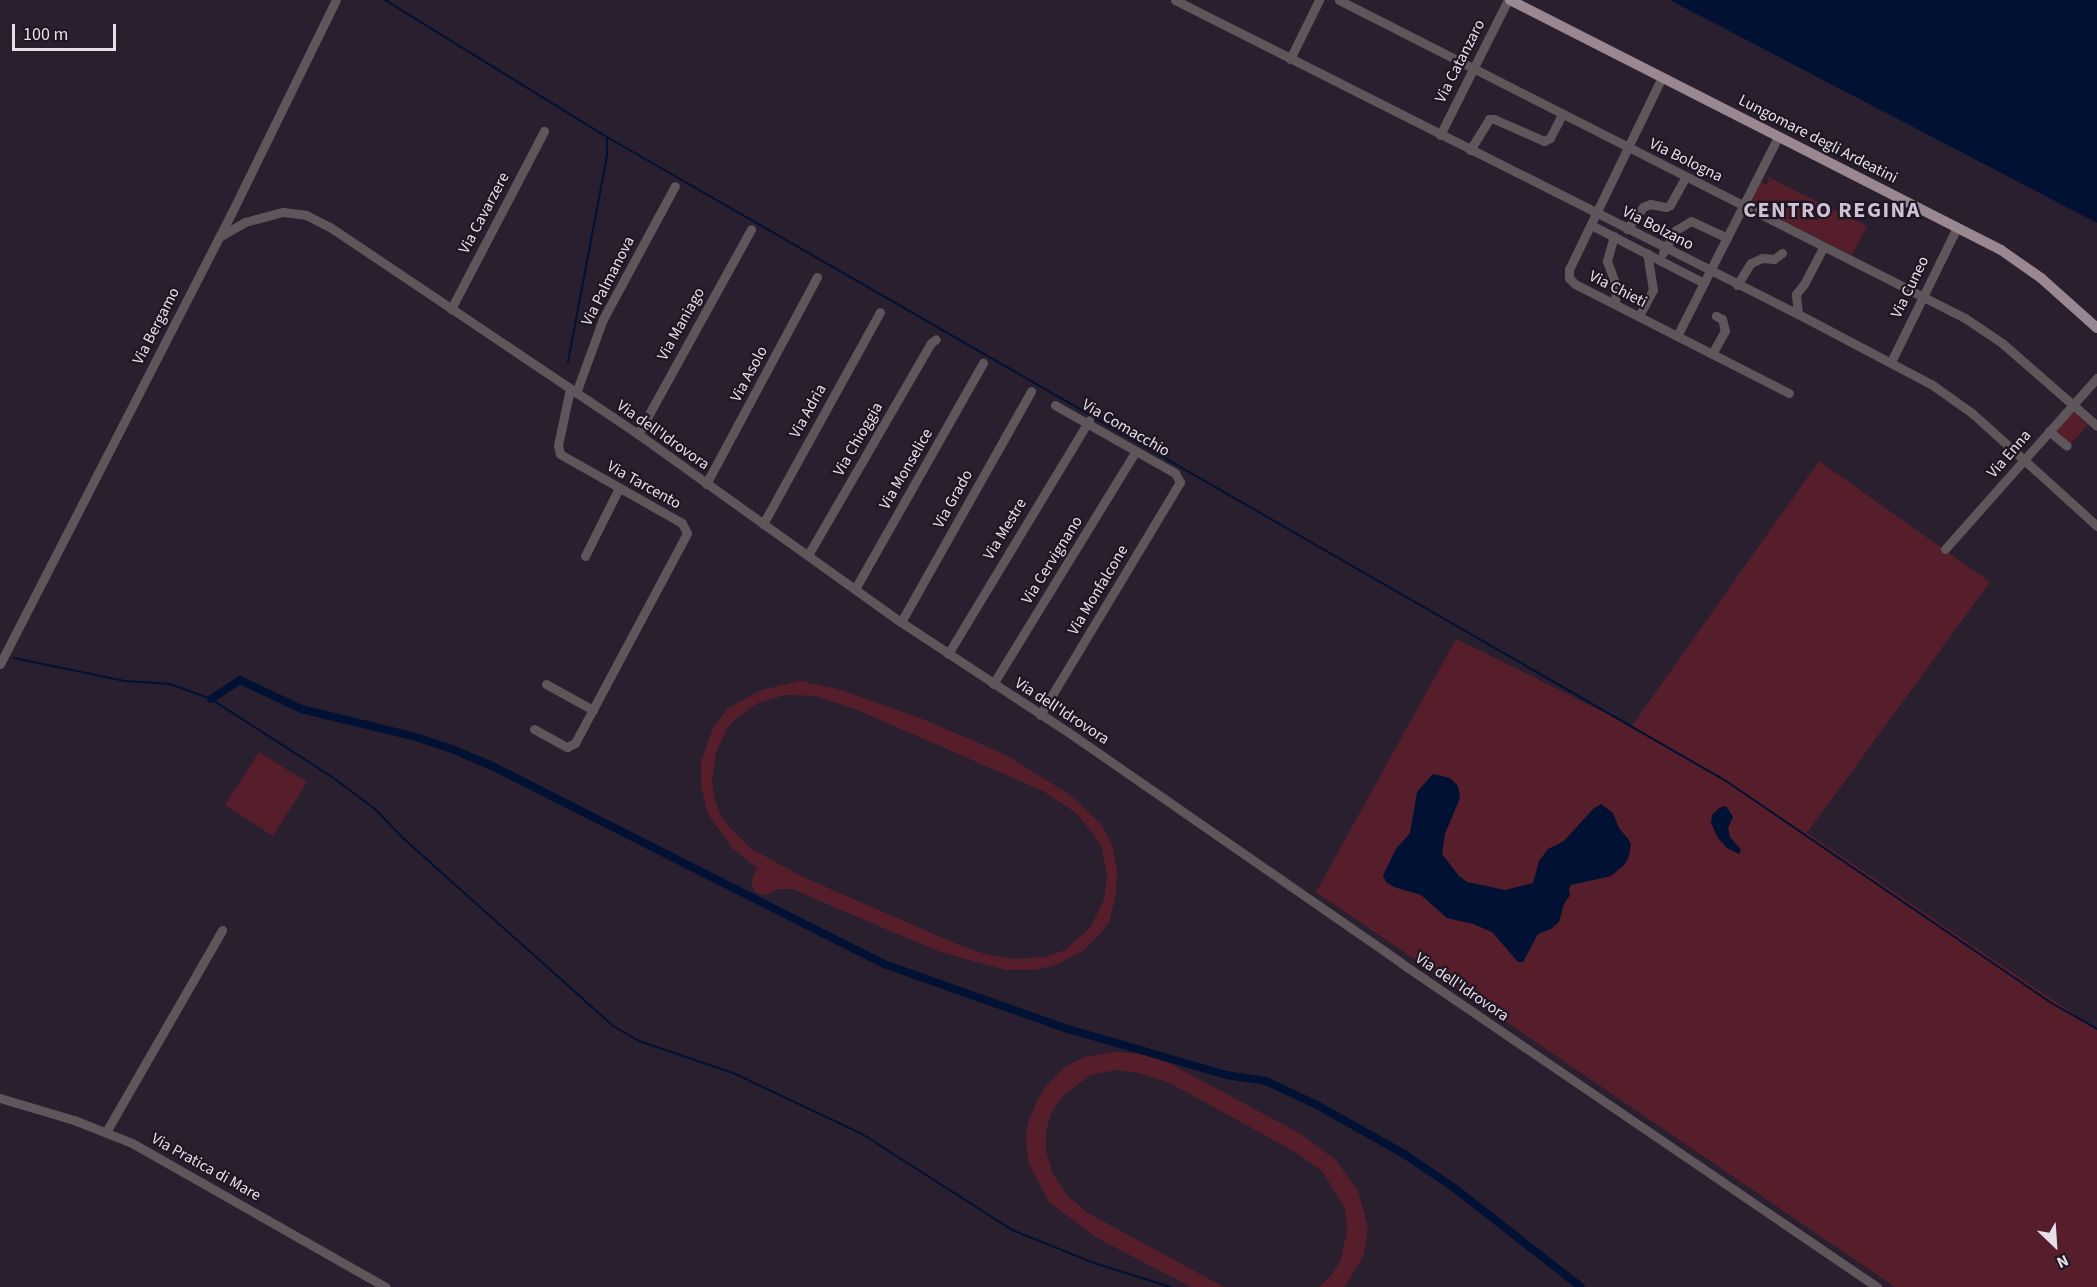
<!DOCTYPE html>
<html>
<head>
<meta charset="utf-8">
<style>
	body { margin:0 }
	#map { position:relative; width:2097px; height:1287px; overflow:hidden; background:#291f2e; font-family:"Source Sans 3",sans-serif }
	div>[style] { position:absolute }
	.green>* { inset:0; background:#561e2b }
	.water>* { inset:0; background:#013 }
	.stream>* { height:2px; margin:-1px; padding:0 1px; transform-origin:1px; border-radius:1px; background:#013 }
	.canal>* { height:8px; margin:-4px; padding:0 4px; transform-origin:4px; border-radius:4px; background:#013 }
	.minor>* { height:9px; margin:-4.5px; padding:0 4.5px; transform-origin:4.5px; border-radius:4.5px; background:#5e565b }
	.major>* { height:10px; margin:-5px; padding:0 5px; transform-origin:5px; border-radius:5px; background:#998792 }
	span { translate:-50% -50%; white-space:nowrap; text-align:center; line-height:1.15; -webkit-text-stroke:4.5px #1f1624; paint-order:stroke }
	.street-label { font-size:16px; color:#e6dfe9 }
	.district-label { font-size:22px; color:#cfc2d6; font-weight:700; letter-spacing:1.5px }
	.north { position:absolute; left:2025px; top:1215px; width:60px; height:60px; -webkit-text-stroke:4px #1f1624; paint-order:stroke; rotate:155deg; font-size:16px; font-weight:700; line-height:24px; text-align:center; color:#e6dfe9 }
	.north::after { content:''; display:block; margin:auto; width:21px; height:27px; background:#e6dfe9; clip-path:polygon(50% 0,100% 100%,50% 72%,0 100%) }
	.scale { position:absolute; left:12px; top:24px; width:104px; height:27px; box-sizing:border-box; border:3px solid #e6dfe9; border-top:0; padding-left:8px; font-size:18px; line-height:21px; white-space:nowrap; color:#e6dfe9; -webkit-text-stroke:4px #1f1624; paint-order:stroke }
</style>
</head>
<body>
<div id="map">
	<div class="green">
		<div style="clip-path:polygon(1766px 176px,1867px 226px,1852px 255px,1750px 204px,1761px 182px,1767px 185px,1769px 180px)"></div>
		<div style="clip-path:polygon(2075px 413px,2088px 425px,2069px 446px,2054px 432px,2071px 414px)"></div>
		<div style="clip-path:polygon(1819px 461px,1990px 582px,1807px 833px,2097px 1030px,2097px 1287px,1895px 1287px,1316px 892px,1456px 639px,1632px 726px)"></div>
		<div style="clip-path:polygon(evenodd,801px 681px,838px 689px,925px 720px,1006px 755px,1069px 794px,1102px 825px,1113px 848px,1117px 871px,1116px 894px,1109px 922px,1101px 933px,1083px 951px,1056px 965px,1033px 970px,1006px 970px,940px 952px,792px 889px,778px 889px,765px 895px,755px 892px,751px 882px,757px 868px,732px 848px,708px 814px,701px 785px,701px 761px,713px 728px,727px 709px,761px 690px,801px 681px,785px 695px,815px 696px,855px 709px,1043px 791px,1076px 813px,1095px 836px,1102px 849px,1107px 875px,1104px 900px,1090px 928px,1065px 950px,1045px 957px,1015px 959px,988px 955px,959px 945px,803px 877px,750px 848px,730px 828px,720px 813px,714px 797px,712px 782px,716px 753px,727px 728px,737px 718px,758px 703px,785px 695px)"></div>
		<div style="clip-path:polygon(259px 752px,307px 782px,273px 836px,225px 805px)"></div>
		<div style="clip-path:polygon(1115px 1052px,1142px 1054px,1169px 1063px,1301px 1134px,1336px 1160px,1358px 1191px,1368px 1227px,1364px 1254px,1345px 1287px,1318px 1287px,1330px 1277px,1340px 1262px,1347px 1231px,1345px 1208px,1322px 1171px,1295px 1152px,1170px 1083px,1139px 1073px,1115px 1070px,1090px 1075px,1063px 1096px,1051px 1113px,1046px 1132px,1046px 1151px,1053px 1174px,1067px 1195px,1088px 1213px,1224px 1287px,1191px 1287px,1097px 1238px,1049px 1202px,1028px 1162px,1026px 1136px,1029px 1120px,1036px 1103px,1045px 1087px,1065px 1067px,1084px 1057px)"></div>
	</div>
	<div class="water">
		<div style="clip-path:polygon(1670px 0,2097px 0,2097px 223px)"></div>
		<div style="clip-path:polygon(1433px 774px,1450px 778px,1458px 786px,1460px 798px,1445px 834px,1442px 854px,1459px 876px,1467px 882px,1505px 890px,1533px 883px,1539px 861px,1548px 849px,1564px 841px,1593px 809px,1601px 804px,1613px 813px,1619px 828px,1629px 840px,1631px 845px,1628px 859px,1624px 865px,1611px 876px,1571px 885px,1569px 889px,1570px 895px,1564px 904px,1559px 922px,1551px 929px,1538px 934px,1523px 962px,1518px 962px,1492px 932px,1473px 924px,1447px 918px,1421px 895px,1394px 887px,1386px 882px,1383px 875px,1396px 849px,1410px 833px,1417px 792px)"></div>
		<div style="clip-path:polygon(1726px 806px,1733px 817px,1728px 828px,1730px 837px,1741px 850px,1739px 854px,1727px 848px,1718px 838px,1711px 823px,1712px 815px,1719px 808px)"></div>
	</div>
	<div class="stream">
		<div style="left:385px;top:0;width:261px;rotate:31.7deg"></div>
		<div style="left:607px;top:137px;width:1291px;rotate:29.92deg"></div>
		<div style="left:1726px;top:781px;width:390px;rotate:34.3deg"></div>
		<div style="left:2048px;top:1001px;width:56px;rotate:29.7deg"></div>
		<div style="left:568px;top:362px;width:211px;rotate:-79.3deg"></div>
		<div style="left:607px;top:155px;width:18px;rotate:-90deg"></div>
		<div style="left:14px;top:658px;width:113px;rotate:11.7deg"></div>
		<div style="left:125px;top:681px;width:45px;rotate:3.8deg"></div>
		<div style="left:170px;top:684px;width:44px;rotate:20.1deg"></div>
		<div style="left:211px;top:699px;width:144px;rotate:32.8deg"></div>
		<div style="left:332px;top:777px;width:54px;rotate:36.7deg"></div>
		<div style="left:375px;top:809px;width:42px;rotate:46deg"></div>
		<div style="left:404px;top:839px;width:280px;rotate:41.8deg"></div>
		<div style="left:613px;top:1026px;width:30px;rotate:30deg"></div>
		<div style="left:639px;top:1041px;width:99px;rotate:18.8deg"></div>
		<div style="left:733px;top:1073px;width:143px;rotate:25.3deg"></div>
		<div style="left:862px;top:1134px;width:178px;rotate:32.6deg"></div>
		<div style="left:1012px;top:1230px;width:88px;rotate:21.9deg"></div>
		<div style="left:1094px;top:1263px;width:80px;rotate:17.5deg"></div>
	</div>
	<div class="canal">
		<div style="left:211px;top:699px;width:35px;rotate:-33deg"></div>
		<div style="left:240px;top:680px;width:68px;rotate:25.4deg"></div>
		<div style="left:301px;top:709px;width:115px;rotate:13.6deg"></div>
		<div style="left:413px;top:736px;width:41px;rotate:18.4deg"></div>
		<div style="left:452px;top:749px;width:39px;rotate:23deg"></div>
		<div style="left:488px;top:764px;width:444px;rotate:26.8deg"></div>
		<div style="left:884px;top:964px;width:195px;rotate:19.5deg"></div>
		<div style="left:1068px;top:1029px;width:165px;rotate:16.2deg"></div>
		<div style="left:1226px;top:1075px;width:40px;rotate:8.5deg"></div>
		<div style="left:1266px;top:1081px;width:56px;rotate:25.2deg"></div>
		<div style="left:1317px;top:1105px;width:100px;rotate:29.4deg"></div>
		<div style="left:1404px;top:1154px;width:59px;rotate:34deg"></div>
		<div style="left:1453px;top:1187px;width:162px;rotate:38deg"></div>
	</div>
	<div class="minor">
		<div style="left:1175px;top:0;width:698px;rotate:26.75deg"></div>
		<div style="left:1798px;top:314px;width:150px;rotate:27.8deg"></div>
		<div style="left:1931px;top:384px;width:50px;rotate:35.3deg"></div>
		<div style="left:1972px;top:413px;width:169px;rotate:42.1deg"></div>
		<div style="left:1339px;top:0;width:702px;rotate:26.93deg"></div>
		<div style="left:1965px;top:318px;width:45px;rotate:34deg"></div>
		<div style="left:2002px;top:343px;width:126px;rotate:41.1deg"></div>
		<div style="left:1290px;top:59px;width:66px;rotate:-63.8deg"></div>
		<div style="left:1662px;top:77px;width:213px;rotate:115.8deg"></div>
		<div style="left:1569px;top:269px;width:9px;rotate:90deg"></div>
		<div style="left:1569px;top:278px;width:8px;rotate:45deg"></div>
		<div style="left:1575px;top:284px;width:240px;rotate:27deg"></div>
		<div style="left:1440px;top:135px;width:151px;rotate:-63.3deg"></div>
		<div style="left:1470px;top:150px;width:36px;rotate:-58deg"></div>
		<div style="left:1489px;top:119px;width:5px"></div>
		<div style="left:1494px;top:119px;width:55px;rotate:23.7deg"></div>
		<div style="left:1544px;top:141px;width:7px;rotate:-27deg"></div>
		<div style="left:1550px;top:138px;width:27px;rotate:-63deg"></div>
		<div style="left:1591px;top:225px;width:127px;rotate:27.2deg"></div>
		<div style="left:1627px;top:229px;width:27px;rotate:-54deg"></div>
		<div style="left:1643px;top:207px;width:8px;rotate:-23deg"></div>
		<div style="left:1650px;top:204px;width:16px;rotate:11deg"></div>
		<div style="left:1666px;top:207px;width:4px;rotate:-27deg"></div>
		<div style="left:1670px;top:205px;width:33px;rotate:-61deg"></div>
		<div style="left:1614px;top:236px;width:26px;rotate:106deg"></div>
		<div style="left:1607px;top:261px;width:27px;rotate:70deg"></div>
		<div style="left:1616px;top:286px;width:18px;rotate:93deg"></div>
		<div style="left:219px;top:237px;width:30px;rotate:-30deg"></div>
		<div style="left:245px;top:222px;width:39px;rotate:-15deg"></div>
		<div style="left:283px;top:212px;width:23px;rotate:7deg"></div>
		<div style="left:306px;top:215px;width:27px;rotate:27deg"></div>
		<div style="left:330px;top:227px;width:371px;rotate:33.9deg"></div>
		<div style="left:638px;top:434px;width:323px;rotate:35.6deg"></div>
		<div style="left:901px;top:622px;width:200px;rotate:33.4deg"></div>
		<div style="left:1068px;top:732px;width:405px;rotate:34.7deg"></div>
		<div style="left:1401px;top:963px;width:576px;rotate:34.24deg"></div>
		<div style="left:1663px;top:253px;width:26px;rotate:-61deg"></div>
		<div style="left:1676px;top:230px;width:17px;rotate:-31deg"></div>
		<div style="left:1691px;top:221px;width:40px;rotate:25deg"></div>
		<div style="left:1737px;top:285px;width:26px;rotate:-58deg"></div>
		<div style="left:1751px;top:263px;width:12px;rotate:-24deg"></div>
		<div style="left:1762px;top:258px;width:12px;rotate:5deg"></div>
		<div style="left:1774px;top:259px;width:10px;rotate:-37deg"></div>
		<div style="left:451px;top:309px;width:201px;rotate:-62.4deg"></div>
		<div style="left:1798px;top:314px;width:20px;rotate:-96deg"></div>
		<div style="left:1796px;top:294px;width:13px;rotate:-51deg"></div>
		<div style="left:1804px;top:284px;width:41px;rotate:-62.2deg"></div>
		<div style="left:1639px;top:316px;width:30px;rotate:-62deg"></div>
		<div style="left:1653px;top:290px;width:37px;rotate:-99deg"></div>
		<div style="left:1677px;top:336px;width:223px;rotate:-63.1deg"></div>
		<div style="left:1712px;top:354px;width:26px;rotate:-61deg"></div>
		<div style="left:1725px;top:331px;width:12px;rotate:-104deg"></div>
		<div style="left:1722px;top:319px;width:7px;rotate:-153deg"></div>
		<div style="left:1891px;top:362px;width:150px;rotate:-63.9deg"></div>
		<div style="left:576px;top:393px;width:79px;rotate:-70deg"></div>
		<div style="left:603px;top:319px;width:151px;rotate:-61.6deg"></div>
		<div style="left:2049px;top:431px;width:23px;rotate:40deg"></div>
		<div style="left:638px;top:434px;width:234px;rotate:-61.1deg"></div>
		<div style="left:706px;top:484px;width:235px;rotate:-61.8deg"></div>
		<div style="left:763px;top:524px;width:242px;rotate:-61.1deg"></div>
		<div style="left:1945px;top:549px;width:229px;rotate:-48.4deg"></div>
		<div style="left:808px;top:555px;width:245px;rotate:-59.9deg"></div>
		<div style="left:931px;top:343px;width:6px;rotate:-39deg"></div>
		<div style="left:585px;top:556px;width:76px;rotate:-63.4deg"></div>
		<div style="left:855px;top:589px;width:260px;rotate:-60.5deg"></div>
		<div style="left:901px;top:622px;width:265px;rotate:-60.6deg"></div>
		<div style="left:948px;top:654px;width:273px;rotate:-58.9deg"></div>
		<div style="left:0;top:664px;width:506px;rotate:-62.83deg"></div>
		<div style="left:231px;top:214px;width:238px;rotate:-63.9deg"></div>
		<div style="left:546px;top:684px;width:54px;rotate:29deg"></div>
		<div style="left:993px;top:684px;width:273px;rotate:-58.5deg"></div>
		<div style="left:1040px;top:715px;width:272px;rotate:-59deg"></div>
		<div style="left:1180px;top:482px;width:10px;rotate:-119deg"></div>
		<div style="left:1175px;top:473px;width:138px;rotate:-150.5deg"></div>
		<div style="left:534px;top:729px;width:38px;rotate:29deg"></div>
		<div style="left:567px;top:747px;width:9px;rotate:-27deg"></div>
		<div style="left:575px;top:743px;width:238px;rotate:-61.9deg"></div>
		<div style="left:687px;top:533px;width:11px;rotate:-117deg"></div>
		<div style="left:682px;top:523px;width:140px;rotate:-150.5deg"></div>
		<div style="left:560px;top:454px;width:9px;rotate:-103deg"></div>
		<div style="left:558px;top:445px;width:57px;rotate:-77.9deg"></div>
		<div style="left:0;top:1098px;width:77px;rotate:16.6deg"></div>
		<div style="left:74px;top:1120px;width:62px;rotate:21.6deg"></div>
		<div style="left:132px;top:1143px;width:292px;rotate:29.6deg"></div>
		<div style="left:106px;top:1132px;width:233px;rotate:-60.1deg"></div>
	</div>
	<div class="major">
		<div style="left:1510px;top:0;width:551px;rotate:26.98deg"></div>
		<div style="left:2001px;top:250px;width:49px;rotate:35deg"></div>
		<div style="left:2041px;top:278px;width:75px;rotate:41.8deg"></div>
	</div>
	<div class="street-label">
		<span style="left:1460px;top:61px;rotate:-63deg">Via Catanzaro</span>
		<span style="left:1818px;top:139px;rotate:27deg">Lungomare degli Ardeatini</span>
		<span style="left:1686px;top:160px;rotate:26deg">Via Bologna</span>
		<span style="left:484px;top:213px;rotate:-62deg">Via Cavarzere</span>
		<span style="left:1658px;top:228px;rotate:27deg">Via Bolzano</span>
		<span style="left:608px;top:281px;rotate:-63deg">Via Palmanova</span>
		<span style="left:1910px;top:287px;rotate:-64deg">Via Cuneo</span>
		<span style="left:1618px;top:289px;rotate:27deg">Via Chieti</span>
		<span style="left:681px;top:324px;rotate:-61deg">Via Maniago</span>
		<span style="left:156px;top:326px;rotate:-63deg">Via Bergamo</span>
		<span style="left:749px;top:374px;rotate:-62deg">Via Asolo</span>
		<span style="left:808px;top:411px;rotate:-61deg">Via Adria</span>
		<span style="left:1126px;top:428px;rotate:30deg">Via Comacchio</span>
		<span style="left:663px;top:435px;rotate:35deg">Via dell'Idrovora</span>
		<span style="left:858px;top:439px;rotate:-60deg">Via Chioggia</span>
		<span style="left:2009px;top:454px;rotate:-49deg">Via Enna</span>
		<span style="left:906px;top:469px;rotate:-60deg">Via Monselice</span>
		<span style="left:644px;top:485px;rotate:29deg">Via Tarcento</span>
		<span style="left:953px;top:499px;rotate:-61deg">Via Grado</span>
		<span style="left:1005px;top:529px;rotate:-59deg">Via Mestre</span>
		<span style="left:1052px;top:560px;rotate:-58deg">Via Cervignano</span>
		<span style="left:1098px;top:590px;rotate:-59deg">Via Monfalcone</span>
		<span style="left:1062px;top:711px;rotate:33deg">Via dell'Idrovora</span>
		<span style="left:1462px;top:987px;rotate:34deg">Via dell'Idrovora</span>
		<span style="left:206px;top:1167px;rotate:29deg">Via Pratica di Mare</span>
	</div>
	<div class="district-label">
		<span style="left:1832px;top:211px">CENTRO REGINA</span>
	</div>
	<div class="north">N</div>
	<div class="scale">100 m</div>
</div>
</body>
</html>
